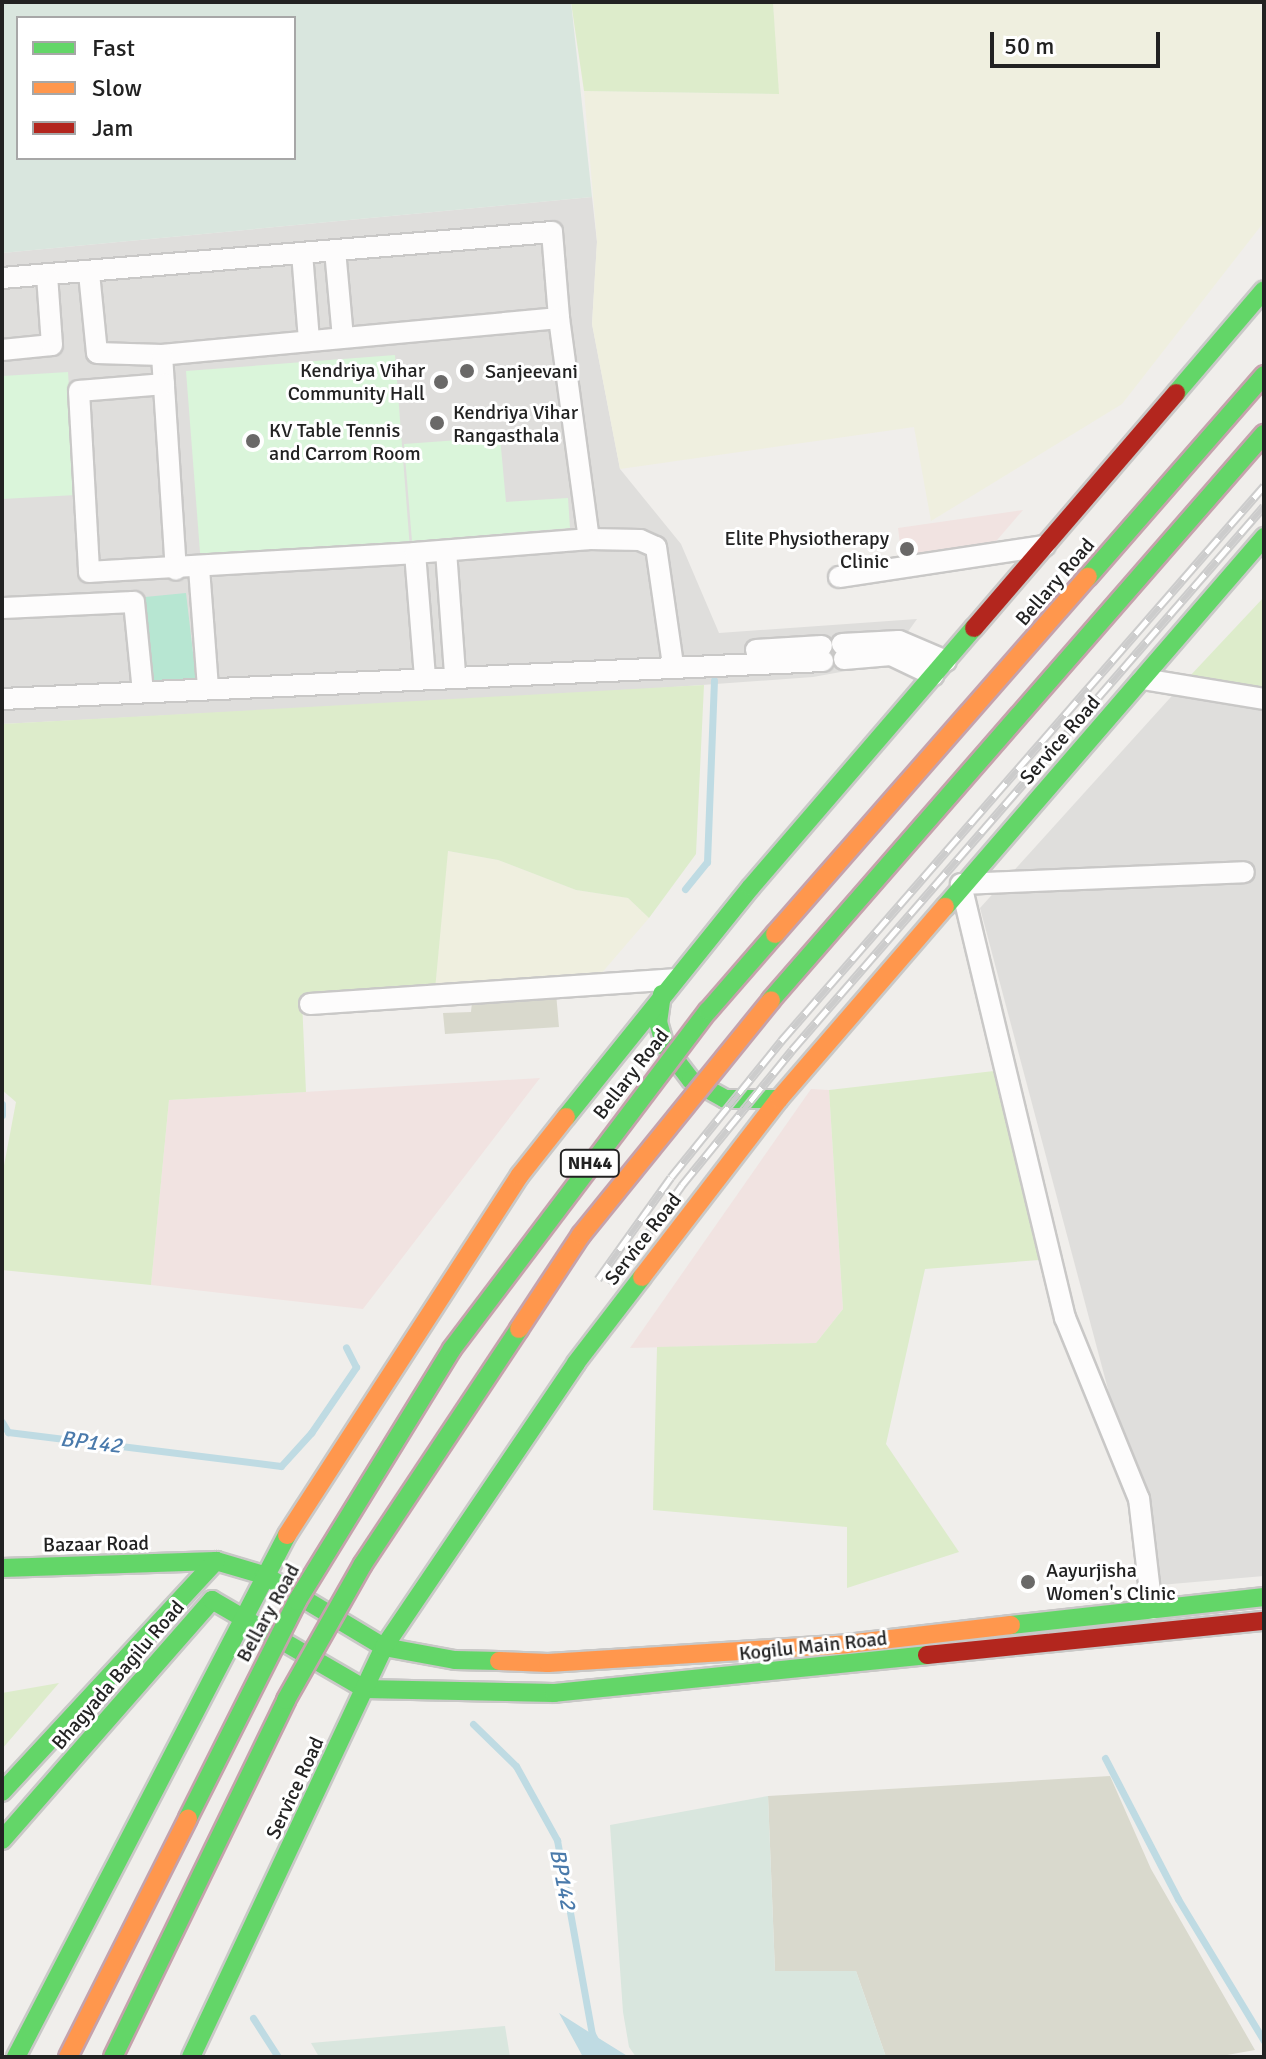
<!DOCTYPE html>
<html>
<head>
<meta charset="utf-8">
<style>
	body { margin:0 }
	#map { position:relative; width:1266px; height:2059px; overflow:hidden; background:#f0eeeb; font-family:Signika,sans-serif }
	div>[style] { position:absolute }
	.residential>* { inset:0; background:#dfdedc }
	.commercial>* { inset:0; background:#f1e3e1 }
	.construction>* { inset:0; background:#d9d9cd }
	.farmland>* { inset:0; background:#efefdf }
	.grass>* { inset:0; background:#ddeccb }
	.wetland>* { inset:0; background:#d9e6de }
	.park>* { inset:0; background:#daf5da }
	.pitch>* { inset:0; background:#b7e6d2 }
	.water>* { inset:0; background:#bfdbe3 }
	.stream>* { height:7px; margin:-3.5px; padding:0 3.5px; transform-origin:3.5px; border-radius:3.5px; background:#bfdbe3 }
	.roads { filter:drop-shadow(2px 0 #c9c8c7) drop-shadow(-2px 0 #c9c8c7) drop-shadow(0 2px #c9c8c7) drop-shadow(0 -2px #c9c8c7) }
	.street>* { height:20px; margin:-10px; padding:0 10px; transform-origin:10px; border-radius:10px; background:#fdfcfc }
	.fast>* { height:18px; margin:-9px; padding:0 9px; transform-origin:9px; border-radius:9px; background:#63d668 }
	.slow>* { height:18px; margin:-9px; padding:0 9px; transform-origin:9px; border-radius:9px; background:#ff974d }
	.jam>* { height:18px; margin:-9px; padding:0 9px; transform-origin:9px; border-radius:9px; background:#b3261e }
	.rail>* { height:9px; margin-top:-4.5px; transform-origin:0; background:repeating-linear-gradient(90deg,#fff 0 18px,#ccc 0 36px); box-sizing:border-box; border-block:2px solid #ccc }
	.bridges { filter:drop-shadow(2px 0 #c5a2ac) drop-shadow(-2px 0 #c5a2ac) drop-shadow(0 2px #c5a2ac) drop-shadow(0 -2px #c5a2ac) }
	.fast-bridge>* { height:18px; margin:-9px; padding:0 9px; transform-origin:9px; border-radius:9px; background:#63d668 }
	.slow-bridge>* { height:18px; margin:-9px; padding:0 9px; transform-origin:9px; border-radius:9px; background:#ff974d }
	.dots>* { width:22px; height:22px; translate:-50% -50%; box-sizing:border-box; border:4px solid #fff; border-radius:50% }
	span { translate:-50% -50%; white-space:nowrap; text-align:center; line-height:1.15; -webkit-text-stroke:6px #fff; paint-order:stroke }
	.shield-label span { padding:2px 6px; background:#fff; border:2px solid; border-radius:6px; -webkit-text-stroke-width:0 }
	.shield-label { font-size:18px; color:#222; font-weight:700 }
	.poi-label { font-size:20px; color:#222 }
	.right { translate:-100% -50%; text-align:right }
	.left { translate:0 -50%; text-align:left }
	.street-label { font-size:20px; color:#222 }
	.water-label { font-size:22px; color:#4a7aab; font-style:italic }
	.frame { position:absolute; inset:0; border:4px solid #222; pointer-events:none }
	.legend { position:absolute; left:16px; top:16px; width:280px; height:144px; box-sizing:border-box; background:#fff; border:2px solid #a7a7a7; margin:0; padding:10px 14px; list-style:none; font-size:24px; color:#222 }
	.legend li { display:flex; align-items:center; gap:16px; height:40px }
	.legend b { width:40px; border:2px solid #a7a7a7 }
	.scale { position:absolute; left:990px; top:32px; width:170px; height:36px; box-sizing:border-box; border:4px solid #222; border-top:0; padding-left:10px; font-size:24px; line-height:28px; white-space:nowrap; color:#222; -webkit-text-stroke:6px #fff; paint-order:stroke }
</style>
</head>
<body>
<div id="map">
	<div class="residential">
		<div style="clip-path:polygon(592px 197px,597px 242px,592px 324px,620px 469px,681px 544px,719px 633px,917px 619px,885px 664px,813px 677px,591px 693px,2px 724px,2px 253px)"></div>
		<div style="clip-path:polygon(1189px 677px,1264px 687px,1264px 1576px,1160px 1585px,980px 908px)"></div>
	</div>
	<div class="commercial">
		<div style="clip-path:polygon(1023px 510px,973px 568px,904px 577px,898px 528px)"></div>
		<div style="clip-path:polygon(540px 1078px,363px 1309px,151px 1285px,169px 1100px)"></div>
		<div style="clip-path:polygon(811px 1089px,829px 1090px,843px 1309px,816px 1343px,630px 1348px)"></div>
	</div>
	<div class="construction">
		<div style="clip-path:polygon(556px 993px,559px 1027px,445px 1034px,443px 1013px,471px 1012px,472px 1002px)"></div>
		<div style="clip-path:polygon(1110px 1776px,1151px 1869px,1255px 2050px,1216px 2057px,886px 2057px,856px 1971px,775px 1972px,768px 1796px)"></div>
	</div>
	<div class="farmland">
		<div style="clip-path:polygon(773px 2px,1259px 2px,1264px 23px,1264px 222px,1122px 404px,931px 521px,914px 427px,620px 469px,592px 324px,597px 242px,584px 91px,778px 94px)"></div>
		<div style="clip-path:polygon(447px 851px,498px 860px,576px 890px,628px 898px,649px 918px,600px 975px,435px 990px)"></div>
	</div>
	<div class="grass">
		<div style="clip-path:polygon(571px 2px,773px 2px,779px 94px,584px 91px)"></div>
		<div style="clip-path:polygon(1264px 597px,1264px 687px,1189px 677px)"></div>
		<div style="clip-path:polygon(704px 685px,696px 854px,649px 918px,628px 898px,576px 890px,498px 860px,448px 851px,435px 990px,302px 1000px,306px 1092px,169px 1100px,151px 1285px,2px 1270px,2px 1176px,16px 1102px,2px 1090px,2px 724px)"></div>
		<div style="clip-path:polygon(994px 1071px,1039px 1260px,925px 1269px,886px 1444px,959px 1552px,847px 1588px,847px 1527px,653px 1510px,657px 1347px,816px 1343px,843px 1309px,829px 1090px)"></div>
		<div style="clip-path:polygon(59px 1683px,2px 1749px,2px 1693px)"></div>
	</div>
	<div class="wetland">
		<div style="clip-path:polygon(evenodd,2px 2px,571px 2px,592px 197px,2px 253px,2px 2px,18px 18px,294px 18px,294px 158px,18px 158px,18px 18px)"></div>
		<div style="clip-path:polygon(768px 1796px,775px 1971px,856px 1971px,886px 2057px,636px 2057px,629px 2047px,623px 2012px,610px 1825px)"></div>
		<div style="clip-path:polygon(505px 2026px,510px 2057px,319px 2057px,311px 2043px)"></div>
	</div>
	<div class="park">
		<div style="clip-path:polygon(395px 355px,410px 549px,201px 565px,186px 371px)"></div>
		<div style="clip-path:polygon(68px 372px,76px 495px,2px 499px,2px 376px)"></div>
		<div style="clip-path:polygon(500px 437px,506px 502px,568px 498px,570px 528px,412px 541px,404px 444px)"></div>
	</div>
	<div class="pitch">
		<div style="clip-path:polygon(186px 593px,196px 679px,154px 682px,145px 597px)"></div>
	</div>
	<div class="water">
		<div style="clip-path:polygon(559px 2013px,592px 2034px,629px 2057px,583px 2057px)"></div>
	</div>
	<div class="stream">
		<div style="left:685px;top:889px;width:35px;rotate:-51deg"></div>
		<div style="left:707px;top:862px;width:182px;rotate:-87.8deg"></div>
		<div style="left:2px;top:1104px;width:11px;rotate:90deg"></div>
		<div style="left:2px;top:1422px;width:12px;rotate:59deg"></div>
		<div style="left:8px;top:1432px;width:275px;rotate:7.1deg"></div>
		<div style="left:281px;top:1466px;width:45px;rotate:-47.7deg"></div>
		<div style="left:311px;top:1433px;width:80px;rotate:-55.7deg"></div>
		<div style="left:356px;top:1367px;width:22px;rotate:-117deg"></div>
		<div style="left:473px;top:1724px;width:60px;rotate:44.3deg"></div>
		<div style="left:516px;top:1766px;width:85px;rotate:61deg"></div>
		<div style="left:557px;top:1840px;width:197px;rotate:79.8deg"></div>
		<div style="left:592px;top:2034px;width:26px;rotate:61deg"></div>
		<div style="left:1105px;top:1758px;width:159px;rotate:62.6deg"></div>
		<div style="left:1178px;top:1899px;width:166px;rotate:58.8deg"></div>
		<div style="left:253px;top:2018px;width:46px;rotate:57.3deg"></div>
	</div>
	<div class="roads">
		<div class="street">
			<div style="left:335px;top:250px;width:88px;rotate:84.8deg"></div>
			<div style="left:302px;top:253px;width:87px;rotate:85.4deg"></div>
			<div style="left:89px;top:273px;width:80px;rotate:84.3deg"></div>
			<div style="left:97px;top:353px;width:65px;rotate:1.8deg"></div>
			<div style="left:2px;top:278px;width:552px;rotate:-4.78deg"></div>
			<div style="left:552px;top:232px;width:86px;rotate:85.3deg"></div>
			<div style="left:559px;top:318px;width:399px;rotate:174.7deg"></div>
			<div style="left:162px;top:355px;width:215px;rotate:86.3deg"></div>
			<div style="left:559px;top:318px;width:223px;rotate:82.3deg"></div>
			<div style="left:589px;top:539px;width:51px;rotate:1.1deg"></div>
			<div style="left:640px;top:540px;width:17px;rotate:24deg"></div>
			<div style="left:656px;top:547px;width:119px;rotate:81.8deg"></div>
			<div style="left:2px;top:350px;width:50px;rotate:-5.7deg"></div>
			<div style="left:52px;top:345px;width:69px;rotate:-94.1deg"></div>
			<div style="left:164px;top:384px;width:85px;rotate:175.3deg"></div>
			<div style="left:79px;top:391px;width:181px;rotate:86.8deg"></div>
			<div style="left:89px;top:572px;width:327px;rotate:-3.3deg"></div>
			<div style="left:415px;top:553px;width:123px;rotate:85.4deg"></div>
			<div style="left:446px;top:551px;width:123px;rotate:85.8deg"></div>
			<div style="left:415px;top:553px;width:175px;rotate:-4.6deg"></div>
			<div style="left:199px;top:568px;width:121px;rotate:85.7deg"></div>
			<div style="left:839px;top:577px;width:208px;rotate:-8.6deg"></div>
			<div style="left:2px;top:608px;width:132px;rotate:-2.6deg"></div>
			<div style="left:134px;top:602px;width:90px;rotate:84.3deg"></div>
			<div style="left:842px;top:644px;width:57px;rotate:-3deg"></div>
			<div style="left:899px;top:641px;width:51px;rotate:23.1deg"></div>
			<div style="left:756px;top:650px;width:66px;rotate:-3.5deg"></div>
			<div style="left:844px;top:659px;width:47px;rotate:-4.9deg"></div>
			<div style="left:891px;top:655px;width:47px;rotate:25.5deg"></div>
			<div style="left:1143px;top:679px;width:123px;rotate:9.4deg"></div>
			<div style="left:2px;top:699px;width:822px;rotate:-2.65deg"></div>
			<div style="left:310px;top:1004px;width:365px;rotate:-3.9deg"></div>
			<div style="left:1152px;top:1609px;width:111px;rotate:-96.7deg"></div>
			<div style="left:1139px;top:1499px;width:196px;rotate:-112.2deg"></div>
			<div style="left:1065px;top:1318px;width:446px;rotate:-103.5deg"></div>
			<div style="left:961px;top:884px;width:283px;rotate:-2.4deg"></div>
		</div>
		<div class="fast">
			<div style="left:1176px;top:393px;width:135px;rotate:-49.5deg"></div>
			<div style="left:945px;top:907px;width:489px;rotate:-49.2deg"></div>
			<div style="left:662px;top:994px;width:28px;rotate:98deg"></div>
			<div style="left:658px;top:1022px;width:25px;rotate:74deg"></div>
			<div style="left:665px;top:1046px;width:43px;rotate:52.6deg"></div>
			<div style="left:691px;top:1080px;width:39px;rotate:29deg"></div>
			<div style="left:725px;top:1099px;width:54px"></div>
			<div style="left:566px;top:1117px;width:295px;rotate:-51.2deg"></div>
			<div style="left:751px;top:887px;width:342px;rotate:-49.3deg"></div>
			<div style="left:2px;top:1568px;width:214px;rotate:-1.9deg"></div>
			<div style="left:216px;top:1561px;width:50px;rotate:16.3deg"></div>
			<div style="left:264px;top:1575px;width:140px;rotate:31deg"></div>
			<div style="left:384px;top:1647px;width:72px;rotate:10.4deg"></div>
			<div style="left:455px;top:1660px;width:44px;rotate:1.3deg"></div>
			<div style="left:1011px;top:1625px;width:255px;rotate:-6.3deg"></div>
			<div style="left:2px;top:1792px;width:315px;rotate:-47.2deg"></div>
			<div style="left:2px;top:1840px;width:319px;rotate:-48.8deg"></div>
			<div style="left:212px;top:1600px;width:177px;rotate:30.2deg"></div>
			<div style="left:365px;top:1689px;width:189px;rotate:1.2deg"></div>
			<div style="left:554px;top:1693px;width:375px;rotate:-5.8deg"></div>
			<div style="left:16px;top:2057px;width:588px;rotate:-62.56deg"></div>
			<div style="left:191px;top:2057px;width:453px;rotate:-64.8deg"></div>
			<div style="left:384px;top:1647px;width:343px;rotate:-55.9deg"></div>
			<div style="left:576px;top:1363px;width:108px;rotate:-52.5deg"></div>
		</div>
		<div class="slow">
			<div style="left:642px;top:1277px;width:225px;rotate:-52.4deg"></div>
			<div style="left:779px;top:1099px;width:254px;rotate:-49.2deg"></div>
			<div style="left:287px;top:1535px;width:429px;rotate:-57.1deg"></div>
			<div style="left:520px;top:1175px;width:74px;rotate:-51.6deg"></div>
			<div style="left:499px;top:1661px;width:49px;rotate:2.3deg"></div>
			<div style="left:548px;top:1663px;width:300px;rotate:-3.6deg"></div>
			<div style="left:847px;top:1644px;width:165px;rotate:-6.6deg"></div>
		</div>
		<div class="jam">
			<div style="left:974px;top:628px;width:310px;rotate:-49.3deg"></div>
			<div style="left:927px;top:1655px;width:339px;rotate:-5.8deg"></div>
		</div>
	</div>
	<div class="rail">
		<div style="left:598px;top:1279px;width:125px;rotate:-54.4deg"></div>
		<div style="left:671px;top:1177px;width:175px;rotate:-51deg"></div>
		<div style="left:781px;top:1041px;width:736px;rotate:-48.97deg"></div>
		<div style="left:611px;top:1285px;width:123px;rotate:-54.6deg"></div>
		<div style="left:682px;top:1185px;width:174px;rotate:-50.8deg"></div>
		<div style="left:792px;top:1050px;width:720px;rotate:-49.05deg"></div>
	</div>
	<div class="bridges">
		<div class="fast-bridge">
			<div style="left:1088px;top:577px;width:268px;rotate:-48.9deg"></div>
			<div style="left:771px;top:1000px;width:751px;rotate:-48.94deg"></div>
			<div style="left:188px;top:1818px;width:243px;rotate:-63.3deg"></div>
			<div style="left:297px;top:1601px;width:296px;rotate:-58.4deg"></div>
			<div style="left:452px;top:1349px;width:424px;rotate:-52.9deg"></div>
			<div style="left:708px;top:1011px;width:102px;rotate:-49deg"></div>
			<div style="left:113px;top:2057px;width:397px;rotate:-64.1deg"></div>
			<div style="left:286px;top:1700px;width:156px;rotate:-60.5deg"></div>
			<div style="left:363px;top:1564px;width:282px;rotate:-56.4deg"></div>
		</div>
		<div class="slow-bridge">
			<div style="left:775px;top:934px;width:475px;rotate:-48.8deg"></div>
			<div style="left:519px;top:1329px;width:113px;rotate:-56.6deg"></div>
			<div style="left:581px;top:1235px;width:302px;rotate:-51deg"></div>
			<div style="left:68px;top:2057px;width:267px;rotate:-63.3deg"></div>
		</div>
	</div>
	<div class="dots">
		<div style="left:467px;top:371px;background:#6a6968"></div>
		<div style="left:441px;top:382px;background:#6a6968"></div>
		<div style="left:437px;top:423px;background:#6a6968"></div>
		<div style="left:253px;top:441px;background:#6a6968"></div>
		<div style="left:907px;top:549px;background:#6a6968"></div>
		<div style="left:1028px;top:1582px;background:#6a6968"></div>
	</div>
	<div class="shield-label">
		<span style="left:590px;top:1163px">NH44</span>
	</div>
	<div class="poi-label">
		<span class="right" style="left:425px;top:382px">Kendriya Vihar<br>Community Hall</span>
		<span class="left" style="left:485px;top:371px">Sanjeevani</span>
		<span class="left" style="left:453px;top:424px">Kendriya Vihar<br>Rangasthala</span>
		<span class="left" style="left:269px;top:442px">KV Table Tennis<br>and Carrom Room</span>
		<span class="right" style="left:889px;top:550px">Elite Physiotherapy<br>Clinic</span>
		<span class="left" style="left:1046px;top:1582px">Aayurjisha<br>Women's Clinic</span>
	</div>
	<div class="street-label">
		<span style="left:1055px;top:582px;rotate:-49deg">Bellary Road</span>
		<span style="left:1060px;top:740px;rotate:-49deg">Service Road</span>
		<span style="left:631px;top:1074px;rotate:-52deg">Bellary Road</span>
		<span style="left:643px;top:1239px;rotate:-52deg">Service Road</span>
		<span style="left:96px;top:1544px;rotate:-1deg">Bazaar Road</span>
		<span style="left:268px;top:1613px;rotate:-61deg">Bellary Road</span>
		<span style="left:813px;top:1646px;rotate:-6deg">Kogilu Main Road</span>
		<span style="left:118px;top:1675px;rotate:-49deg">Bhagyada Bagilu Road</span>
		<span style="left:295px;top:1788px;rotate:-65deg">Service Road</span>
	</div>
	<div class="water-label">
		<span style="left:91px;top:1442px;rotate:7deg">BP142</span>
		<span style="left:563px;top:1879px;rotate:79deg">BP142</span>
	</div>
	<div class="frame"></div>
	<ul class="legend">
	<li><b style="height:10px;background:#63d668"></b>Fast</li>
	<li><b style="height:10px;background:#ff974d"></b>Slow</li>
	<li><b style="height:10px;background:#b3261e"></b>Jam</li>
	</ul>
	<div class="scale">50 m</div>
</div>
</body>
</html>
